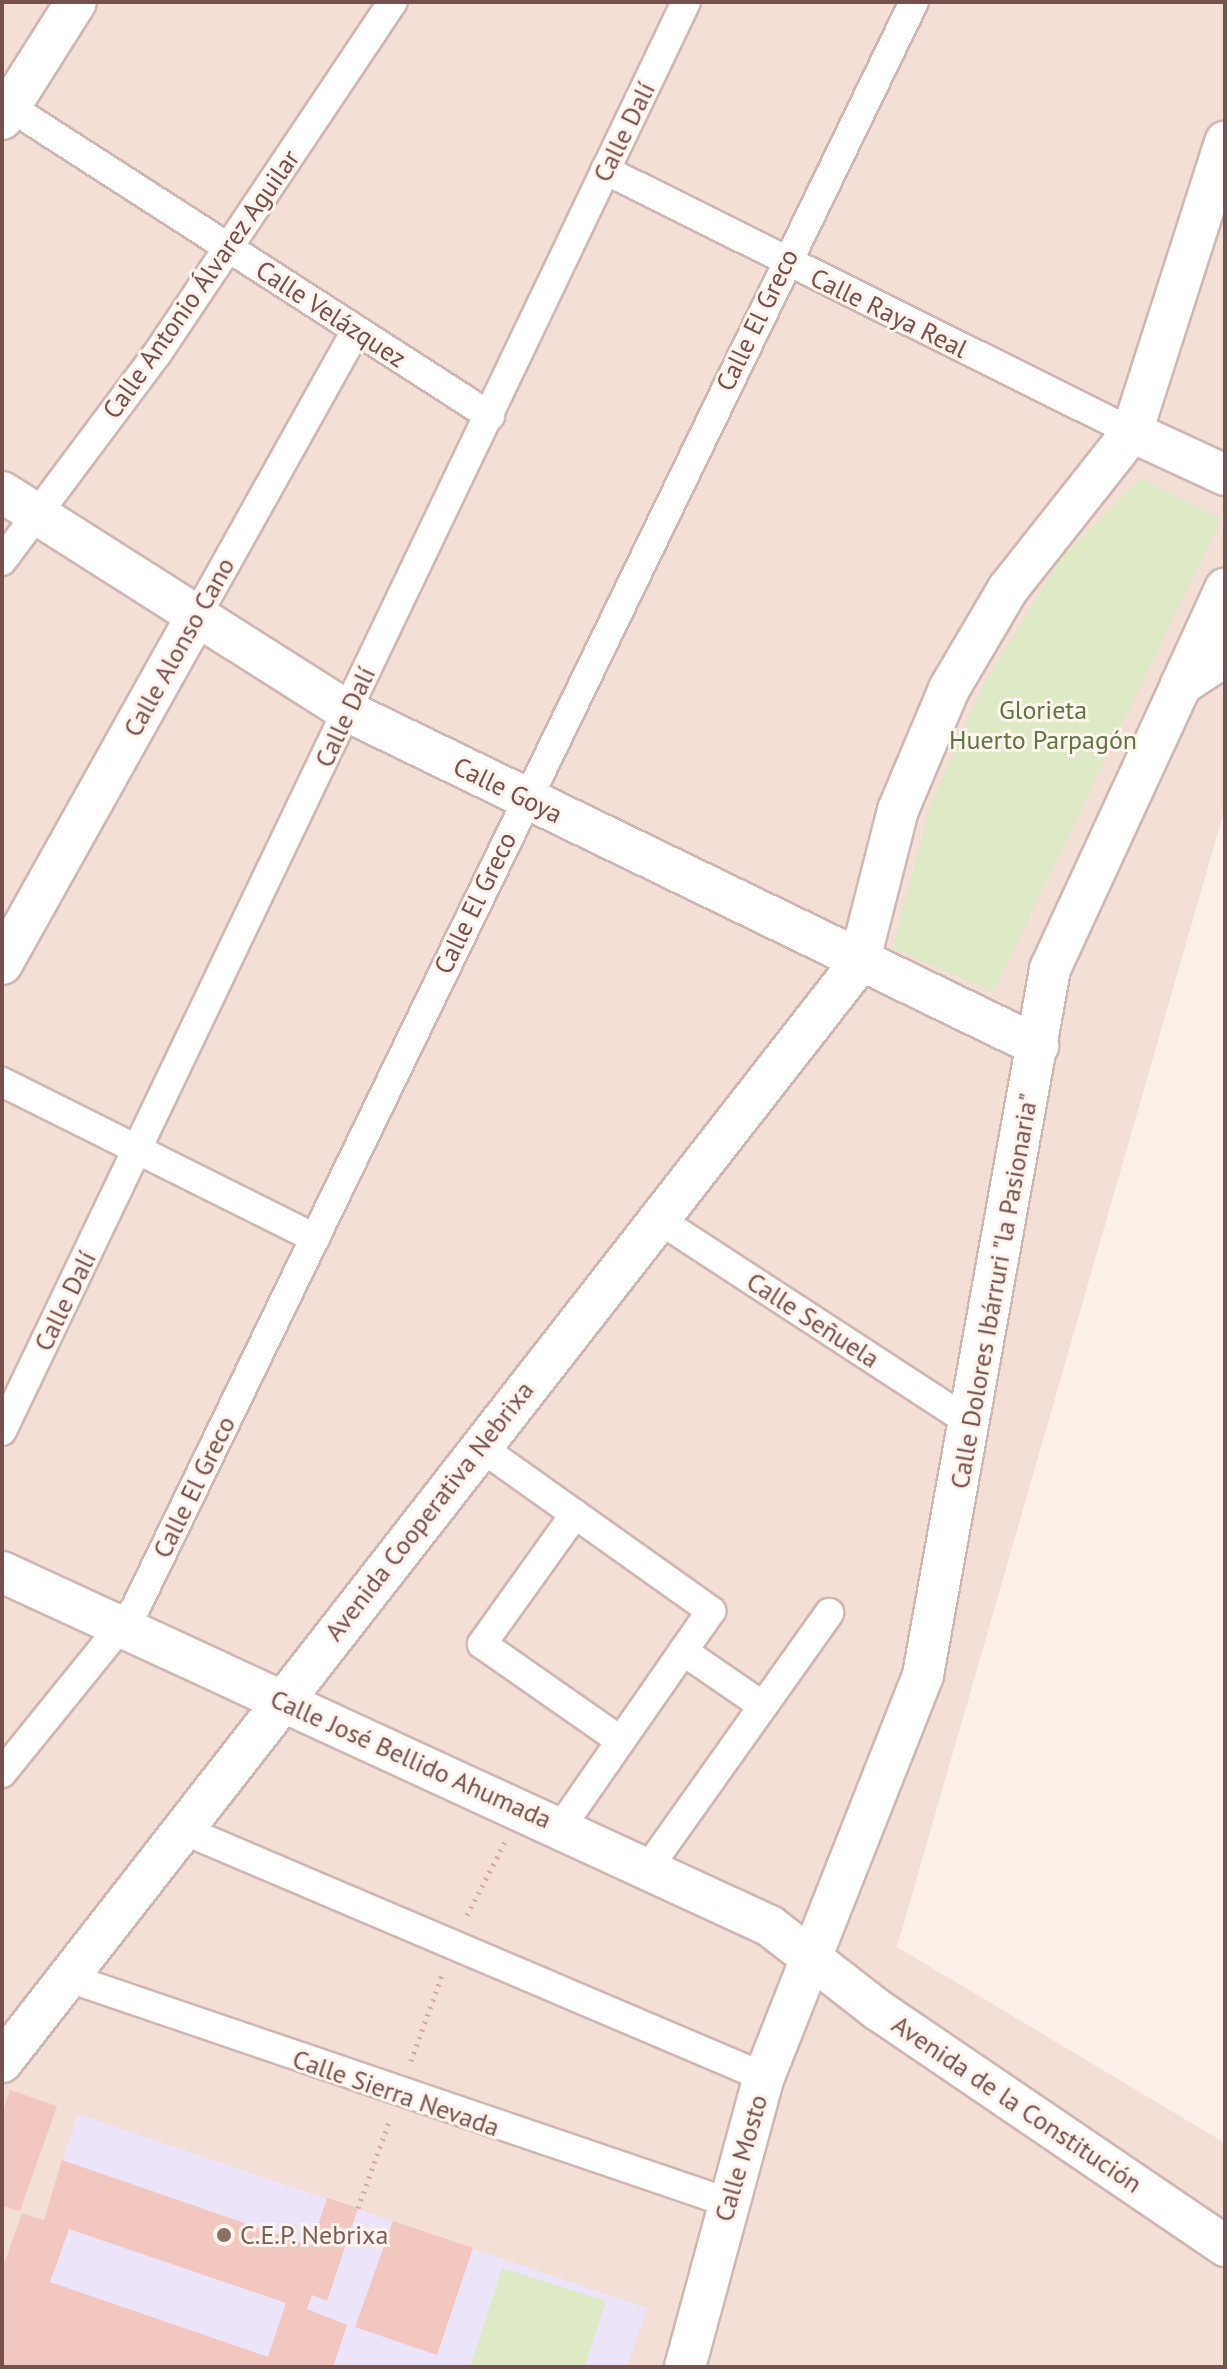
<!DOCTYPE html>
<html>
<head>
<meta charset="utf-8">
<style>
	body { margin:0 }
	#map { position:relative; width:1227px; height:2369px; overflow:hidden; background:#fcefe8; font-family:"PT Sans",sans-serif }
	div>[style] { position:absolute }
	.residential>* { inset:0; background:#f3dfd6 }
	.education>* { inset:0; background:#ece4f8 }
	.green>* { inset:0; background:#deeac6 }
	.building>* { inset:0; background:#f1c7c0 }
	.path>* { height:5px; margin-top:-2.5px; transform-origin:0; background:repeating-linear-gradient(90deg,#d6a9a3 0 2px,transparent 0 8px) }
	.roads { filter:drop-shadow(2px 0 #d0b6b0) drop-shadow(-2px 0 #d0b6b0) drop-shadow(0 2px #d0b6b0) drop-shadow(0 -2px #d0b6b0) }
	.street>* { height:28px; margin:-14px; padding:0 14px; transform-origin:14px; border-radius:14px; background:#fff }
	.secondary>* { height:40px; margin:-20px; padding:0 20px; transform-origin:20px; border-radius:20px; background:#fff }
	.dots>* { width:22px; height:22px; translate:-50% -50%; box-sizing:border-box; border:4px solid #fef4ee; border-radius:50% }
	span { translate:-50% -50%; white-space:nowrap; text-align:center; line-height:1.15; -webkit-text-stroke:6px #fef4ee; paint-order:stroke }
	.street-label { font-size:26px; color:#75504c }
	.park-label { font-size:26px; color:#5e7541 }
	.education-label { font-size:26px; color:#785e54 }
	.left { translate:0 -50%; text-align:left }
	.frame { position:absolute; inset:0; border:4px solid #75504c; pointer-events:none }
</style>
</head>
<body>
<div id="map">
	<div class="residential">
		<div style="clip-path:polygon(2px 2px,1225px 2px,1225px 808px,897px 1947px,1225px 2143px,1225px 2367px,2px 2367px)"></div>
	</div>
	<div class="education">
		<div style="clip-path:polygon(78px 2114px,647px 2308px,627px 2367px,2px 2367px,2px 2270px,22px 2213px,44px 2219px)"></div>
	</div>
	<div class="green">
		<div style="clip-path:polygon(1141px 478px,1221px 519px,993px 992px,893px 948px,930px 806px,985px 682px,1061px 558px)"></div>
		<div style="clip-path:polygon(502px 2268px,606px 2301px,585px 2367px,470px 2367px)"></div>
	</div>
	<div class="building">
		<div style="clip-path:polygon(10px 2090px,57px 2106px,20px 2211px,2px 2206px,2px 2113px)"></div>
		<div style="clip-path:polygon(evenodd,62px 2160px,311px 2246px,327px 2198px,358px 2208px,327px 2301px,312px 2295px,307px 2309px,347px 2325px,333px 2367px,2px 2367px,2px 2270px,22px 2213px,44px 2220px,62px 2160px,69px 2229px,286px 2303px,268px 2357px,50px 2282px,69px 2229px)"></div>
		<div style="clip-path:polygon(393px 2221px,473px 2248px,437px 2355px,355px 2327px)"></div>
	</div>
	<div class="path">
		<div style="left:467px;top:1915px;width:82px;rotate:-62.5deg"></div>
		<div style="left:411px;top:2061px;width:95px;rotate:-70.2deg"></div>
		<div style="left:358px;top:2208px;width:95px;rotate:-70.2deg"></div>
	</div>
	<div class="roads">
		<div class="street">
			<div style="left:10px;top:107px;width:571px;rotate:32.77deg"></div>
			<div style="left:605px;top:170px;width:589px;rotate:26.43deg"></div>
			<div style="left:2px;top:561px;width:259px;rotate:-53.2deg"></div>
			<div style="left:157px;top:354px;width:424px;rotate:-56.2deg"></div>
			<div style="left:196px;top:617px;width:328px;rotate:-60.8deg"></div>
			<div style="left:2px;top:1082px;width:350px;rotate:26.5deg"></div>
			<div style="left:655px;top:1217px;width:376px;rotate:33.1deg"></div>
			<div style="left:2px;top:1431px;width:1584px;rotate:-64.42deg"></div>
			<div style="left:479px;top:1446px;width:285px;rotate:35.4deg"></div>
			<div style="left:711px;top:1611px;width:263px;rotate:124.8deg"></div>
			<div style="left:575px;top:1514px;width:160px;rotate:125.6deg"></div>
			<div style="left:482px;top:1644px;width:169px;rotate:34.9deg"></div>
			<div style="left:683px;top:1651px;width:97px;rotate:34.5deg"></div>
			<div style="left:2px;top:1773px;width:211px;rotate:-51deg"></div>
			<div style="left:135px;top:1609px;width:1786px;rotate:-64.14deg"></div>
			<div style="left:181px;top:1829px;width:634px;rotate:23.04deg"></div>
			<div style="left:648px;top:1868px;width:313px;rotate:-54.6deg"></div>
			<div style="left:66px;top:1977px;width:698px;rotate:18.8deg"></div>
		</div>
		<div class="secondary">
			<div style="left:2px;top:119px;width:138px;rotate:-57.7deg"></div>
			<div style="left:1132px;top:432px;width:102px;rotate:24.8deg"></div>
			<div style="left:2px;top:492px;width:409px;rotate:32.4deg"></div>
			<div style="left:347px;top:711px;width:768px;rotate:25.86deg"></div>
			<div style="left:1181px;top:685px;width:106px;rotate:-65.4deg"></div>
			<div style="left:2px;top:964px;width:398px;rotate:-60.8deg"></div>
			<div style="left:2px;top:1572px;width:846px;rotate:24.75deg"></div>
			<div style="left:770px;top:1926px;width:137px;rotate:37.9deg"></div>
			<div style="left:878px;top:2010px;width:420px;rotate:34.2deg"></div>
			<div style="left:2px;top:2062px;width:1394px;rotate:-52.05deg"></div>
			<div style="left:859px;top:963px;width:158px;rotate:-75.7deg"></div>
			<div style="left:898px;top:810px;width:131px;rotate:-67.1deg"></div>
			<div style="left:949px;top:689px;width:116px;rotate:-59.5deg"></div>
			<div style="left:1008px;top:589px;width:200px;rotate:-51.7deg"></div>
			<div style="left:1132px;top:432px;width:305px;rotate:-72.2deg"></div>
			<div style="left:685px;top:2367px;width:301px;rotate:-74.8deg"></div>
			<div style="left:764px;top:2077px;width:432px;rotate:-68.4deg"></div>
			<div style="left:923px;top:1675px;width:717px;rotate:-79.8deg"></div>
			<div style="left:1050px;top:969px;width:313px;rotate:-65.2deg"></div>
			<div style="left:1181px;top:685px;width:53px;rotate:-33.4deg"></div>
		</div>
	</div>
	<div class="dots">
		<div style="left:224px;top:2235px;background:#8d6e63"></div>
	</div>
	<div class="street-label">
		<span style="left:624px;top:132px;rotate:-64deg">Calle Dalí</span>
		<span style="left:201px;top:284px;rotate:-55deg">Calle Antonio Álvarez Aguilar</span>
		<span style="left:889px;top:313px;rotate:26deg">Calle Raya Real</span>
		<span style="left:331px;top:314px;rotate:33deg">Calle Velázquez</span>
		<span style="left:757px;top:320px;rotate:-64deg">Calle El Greco</span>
		<span style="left:179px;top:647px;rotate:-61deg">Calle Alonso Cano</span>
		<span style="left:345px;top:717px;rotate:-65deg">Calle Dalí</span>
		<span style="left:508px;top:790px;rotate:26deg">Calle Goya</span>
		<span style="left:475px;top:903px;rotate:-64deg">Calle El Greco</span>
		<span style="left:994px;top:1291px;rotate:-80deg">Calle Dolores Ibárruri "la Pasionaria"</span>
		<span style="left:65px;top:1301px;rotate:-64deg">Calle Dalí</span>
		<span style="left:813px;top:1320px;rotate:33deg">Calle Señuela</span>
		<span style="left:194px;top:1487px;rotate:-64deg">Calle El Greco</span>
		<span style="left:429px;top:1511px;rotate:-52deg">Avenida Cooperativa Nebrixa</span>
		<span style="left:411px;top:1759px;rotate:24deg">Calle José Bellido Ahumada</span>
		<span style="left:396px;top:2093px;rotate:19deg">Calle Sierra Nevada</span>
		<span style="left:1017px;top:2104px;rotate:34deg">Avenida de la Constitución</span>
		<span style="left:741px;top:2158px;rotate:-74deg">Calle Mosto</span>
	</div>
	<div class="park-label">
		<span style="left:1043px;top:725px">Glorieta<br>Huerto Parpagón</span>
	</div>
	<div class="education-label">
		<span class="left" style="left:240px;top:2235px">C.E.P. Nebrixa</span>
	</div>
	<div class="frame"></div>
</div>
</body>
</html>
